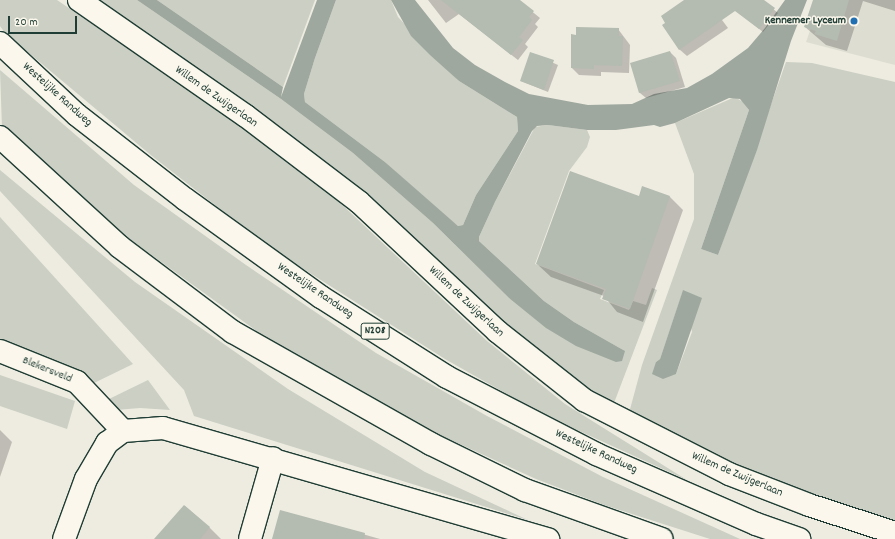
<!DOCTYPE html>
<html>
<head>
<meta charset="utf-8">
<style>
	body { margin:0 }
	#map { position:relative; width:895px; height:539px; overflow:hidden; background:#eeece1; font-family:Dekko,sans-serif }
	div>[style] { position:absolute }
	.built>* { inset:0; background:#ddddd2 }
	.green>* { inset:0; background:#cbcfc4 }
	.water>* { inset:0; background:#9fa89f }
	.shadow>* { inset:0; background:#0003 }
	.building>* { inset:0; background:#b4bbb0 }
	.roads { filter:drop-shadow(1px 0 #1f3d34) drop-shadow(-1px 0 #1f3d34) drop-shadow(0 1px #1f3d34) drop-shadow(0 -1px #1f3d34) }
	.minor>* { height:22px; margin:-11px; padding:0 11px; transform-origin:11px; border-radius:11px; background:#fbf7ec }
	.major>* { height:22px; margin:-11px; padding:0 11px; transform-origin:11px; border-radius:11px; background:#fbf7ec }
	.dots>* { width:11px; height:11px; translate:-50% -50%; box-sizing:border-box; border:2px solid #fbf7ec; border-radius:50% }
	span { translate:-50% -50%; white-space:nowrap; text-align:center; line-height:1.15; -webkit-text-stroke:3px #fbf7ec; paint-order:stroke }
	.shield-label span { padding:1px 3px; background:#fbf7ec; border:1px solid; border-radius:3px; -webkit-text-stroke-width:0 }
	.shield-label { font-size:11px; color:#1f3d34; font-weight:700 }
	.poi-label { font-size:12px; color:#1f3d34; font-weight:700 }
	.right { translate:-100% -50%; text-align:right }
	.street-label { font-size:12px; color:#1f3d34 }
	.scale { position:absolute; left:8px; top:16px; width:69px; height:18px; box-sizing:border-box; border:2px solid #1f3d34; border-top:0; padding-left:5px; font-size:12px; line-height:14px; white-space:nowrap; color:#1f3d34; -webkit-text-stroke:3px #fbf7ec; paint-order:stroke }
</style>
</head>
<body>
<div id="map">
	<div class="built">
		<div style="clip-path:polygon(821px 0,895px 0,895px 65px,806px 42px)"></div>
	</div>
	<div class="green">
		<div style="clip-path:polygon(0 0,57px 0,248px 130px,321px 185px,487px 341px,565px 404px,687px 480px,544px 415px,445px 359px,269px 247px,152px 156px,5px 33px,0 26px)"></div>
		<div style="clip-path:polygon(95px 0,137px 0,281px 99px,353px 153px,433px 223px,509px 298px,625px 351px,574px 322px,544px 301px,479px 241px,479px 237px,495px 202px,535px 127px,548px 125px,587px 130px,590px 137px,587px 147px,569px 171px,535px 264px,604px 290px,600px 299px,629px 310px,633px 301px,646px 305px,652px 288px,657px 290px,614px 403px,600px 398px,555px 369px)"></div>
		<div style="clip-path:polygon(157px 0,315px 0,283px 87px)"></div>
		<div style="clip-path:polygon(336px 0,391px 0,398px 17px,459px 81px,517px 117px,518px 131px,476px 195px,463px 225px,458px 226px,446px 217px,385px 162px,305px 102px,304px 94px,315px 58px)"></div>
		<div style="clip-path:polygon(evenodd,786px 62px,812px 63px,895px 82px,895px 529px,753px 481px,629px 413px,642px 365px,694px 219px,694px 174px,675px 123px,735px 97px,743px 102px,749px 110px,701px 249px,718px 255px,786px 62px,683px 291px,692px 332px,676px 374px,656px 362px,660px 359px,683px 291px)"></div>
		<div style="clip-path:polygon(0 70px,134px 185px,246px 265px,376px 353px,487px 416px,603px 477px,740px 539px,710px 539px,604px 505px,536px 479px,442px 436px,375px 401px,269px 340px,135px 243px,68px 188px,2px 128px)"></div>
		<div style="clip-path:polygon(0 170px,135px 282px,288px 389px,425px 472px,528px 520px,194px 416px,184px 390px,0 191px)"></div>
		<div style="clip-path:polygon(0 217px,133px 364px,94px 383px,0 347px)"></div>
		<div style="clip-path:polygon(0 375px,75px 401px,67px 429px,0 406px)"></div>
		<div style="clip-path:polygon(148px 380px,170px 410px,140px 408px,116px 410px,109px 399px)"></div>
	</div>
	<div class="water">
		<div style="clip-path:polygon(137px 0,157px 0,283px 87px,281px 97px,317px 0,336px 0,315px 58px,304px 94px,305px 102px,385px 162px,458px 226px,463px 225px,476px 195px,518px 131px,517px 117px,459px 81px,430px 55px,411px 36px,391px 0,415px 0,453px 48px,475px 65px,505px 82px,529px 94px,588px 105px,632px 104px,654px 94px,687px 88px,712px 74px,748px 48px,765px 28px,785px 0,807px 0,791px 41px,757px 150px,718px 255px,701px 249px,749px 110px,740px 99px,729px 98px,675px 123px,660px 127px,654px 125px,616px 130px,587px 130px,548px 125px,537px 126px,532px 131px,495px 202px,479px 237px,479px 241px,544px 301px,574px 322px,625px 351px,622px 361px,616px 362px,576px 346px,546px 328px,509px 298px,433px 223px,353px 153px,281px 99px)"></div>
		<div style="clip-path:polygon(683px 290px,702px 298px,676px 374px,663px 379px,652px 374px,656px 362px,660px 359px)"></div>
	</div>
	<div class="shadow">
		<div style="clip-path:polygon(428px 0,518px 0,540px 18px,535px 24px,538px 27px,525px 44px,528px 47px,518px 60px,459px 14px,446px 23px)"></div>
		<div style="clip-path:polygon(686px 0,707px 0,728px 28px,687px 56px,679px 49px,667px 23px)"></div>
		<div style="clip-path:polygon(743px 0,762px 0,778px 13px,763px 32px,739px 13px)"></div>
		<div style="clip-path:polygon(826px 0,895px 0,895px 11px,863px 1px,847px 51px,826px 45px,805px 27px)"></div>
		<div style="clip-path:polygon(618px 29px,630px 45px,629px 73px,601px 72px,601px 76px,579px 75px,572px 68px,576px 36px)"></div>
		<div style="clip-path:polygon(670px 52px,676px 58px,685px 87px,646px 98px,640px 93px,631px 64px)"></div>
		<div style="clip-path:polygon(531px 53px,558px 65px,548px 92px,521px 81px)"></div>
		<div style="clip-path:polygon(640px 197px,670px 197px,683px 210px,643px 322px,617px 312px,604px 296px,551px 277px,537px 264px)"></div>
		<div style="clip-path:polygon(0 430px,12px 442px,0 477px)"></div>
		<div style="clip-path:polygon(185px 506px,210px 528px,221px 539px,156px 539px)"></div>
		<div style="clip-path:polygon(281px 511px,380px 539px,273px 539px)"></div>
	</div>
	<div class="building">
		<div style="clip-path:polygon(441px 0,520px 0,534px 11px,529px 17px,532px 20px,519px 37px,523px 40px,511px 55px)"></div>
		<div style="clip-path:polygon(684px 0,764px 0,775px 8px,759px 29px,735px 11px,679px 50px,662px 25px,665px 23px,661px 16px)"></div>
		<div style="clip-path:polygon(813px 0,849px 0,837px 41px,814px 34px,816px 31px,804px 27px)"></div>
		<div style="clip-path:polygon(576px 27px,619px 28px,619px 36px,623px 36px,622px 66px,594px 65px,594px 69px,571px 68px,571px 34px,576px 35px)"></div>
		<div style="clip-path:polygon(670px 51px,680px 81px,639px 93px,630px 63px)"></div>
		<div style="clip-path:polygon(530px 52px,554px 60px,544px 90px,520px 81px)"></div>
		<div style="clip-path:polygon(570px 171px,639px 196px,642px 186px,670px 196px,630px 309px,602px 299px,606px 289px,536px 264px)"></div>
		<div style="clip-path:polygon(184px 505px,210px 527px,200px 539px,154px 539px)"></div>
		<div style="clip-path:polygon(280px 510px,365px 533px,364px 539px,272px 539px)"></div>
	</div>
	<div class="roads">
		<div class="minor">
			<div style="left:79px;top:0;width:203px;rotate:34.8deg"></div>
			<div style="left:246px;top:116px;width:142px;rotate:37.3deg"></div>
			<div style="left:359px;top:202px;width:190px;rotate:43.1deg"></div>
			<div style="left:498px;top:332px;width:110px;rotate:38.3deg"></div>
			<div style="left:584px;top:400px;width:163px;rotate:27deg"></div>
			<div style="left:729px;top:474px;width:86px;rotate:21.2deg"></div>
			<div style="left:809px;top:505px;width:90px;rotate:18deg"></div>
			<div style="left:0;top:351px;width:83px;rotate:21.9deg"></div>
			<div style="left:77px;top:382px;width:67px;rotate:46.8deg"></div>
			<div style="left:64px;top:539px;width:64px;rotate:-69.9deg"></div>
			<div style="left:86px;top:479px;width:42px;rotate:-59.7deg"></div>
			<div style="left:107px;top:443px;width:20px;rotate:-37deg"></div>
			<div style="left:123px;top:431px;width:40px;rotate:-4.3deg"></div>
			<div style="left:163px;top:428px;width:401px;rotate:16.1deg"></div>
			<div style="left:250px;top:539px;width:84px;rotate:-74.1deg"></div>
		</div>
		<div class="major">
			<div style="left:0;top:43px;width:105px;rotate:43.1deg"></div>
			<div style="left:77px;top:115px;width:137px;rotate:37.9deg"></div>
			<div style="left:185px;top:199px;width:168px;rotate:35.8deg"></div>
			<div style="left:321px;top:297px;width:149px;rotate:32.4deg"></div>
			<div style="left:447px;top:377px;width:168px;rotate:27.3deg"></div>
			<div style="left:596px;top:454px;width:175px;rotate:23.6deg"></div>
			<div style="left:756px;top:524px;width:46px;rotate:19.2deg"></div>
			<div style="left:0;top:137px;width:163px;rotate:42.5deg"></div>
			<div style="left:120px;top:247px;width:141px;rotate:37deg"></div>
			<div style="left:233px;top:332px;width:227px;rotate:29.5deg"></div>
			<div style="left:431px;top:444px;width:105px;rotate:26.1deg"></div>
			<div style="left:525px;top:490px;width:145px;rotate:19.7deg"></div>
		</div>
	</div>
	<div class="dots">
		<div style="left:854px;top:21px;background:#1f6fb2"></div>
	</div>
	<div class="shield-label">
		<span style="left:375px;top:331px">N208</span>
	</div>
	<div class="poi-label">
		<span class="right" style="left:846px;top:21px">Kennemer Lyceum</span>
	</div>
	<div class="street-label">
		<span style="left:57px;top:95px;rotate:42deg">Westelijke Randweg</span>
		<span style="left:216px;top:97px;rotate:35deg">Willem de Zwijgerlaan</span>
		<span style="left:315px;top:291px;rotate:34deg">Westelijke Randweg</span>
		<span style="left:466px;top:302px;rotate:43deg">Willem de Zwijgerlaan</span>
		<span style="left:47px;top:370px;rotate:22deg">Blekersveld</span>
		<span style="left:596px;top:452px;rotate:25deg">Westelijke Randweg</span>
		<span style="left:737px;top:475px;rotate:23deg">Willem de Zwijgerlaan</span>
	</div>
	<div class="scale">20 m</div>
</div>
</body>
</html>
